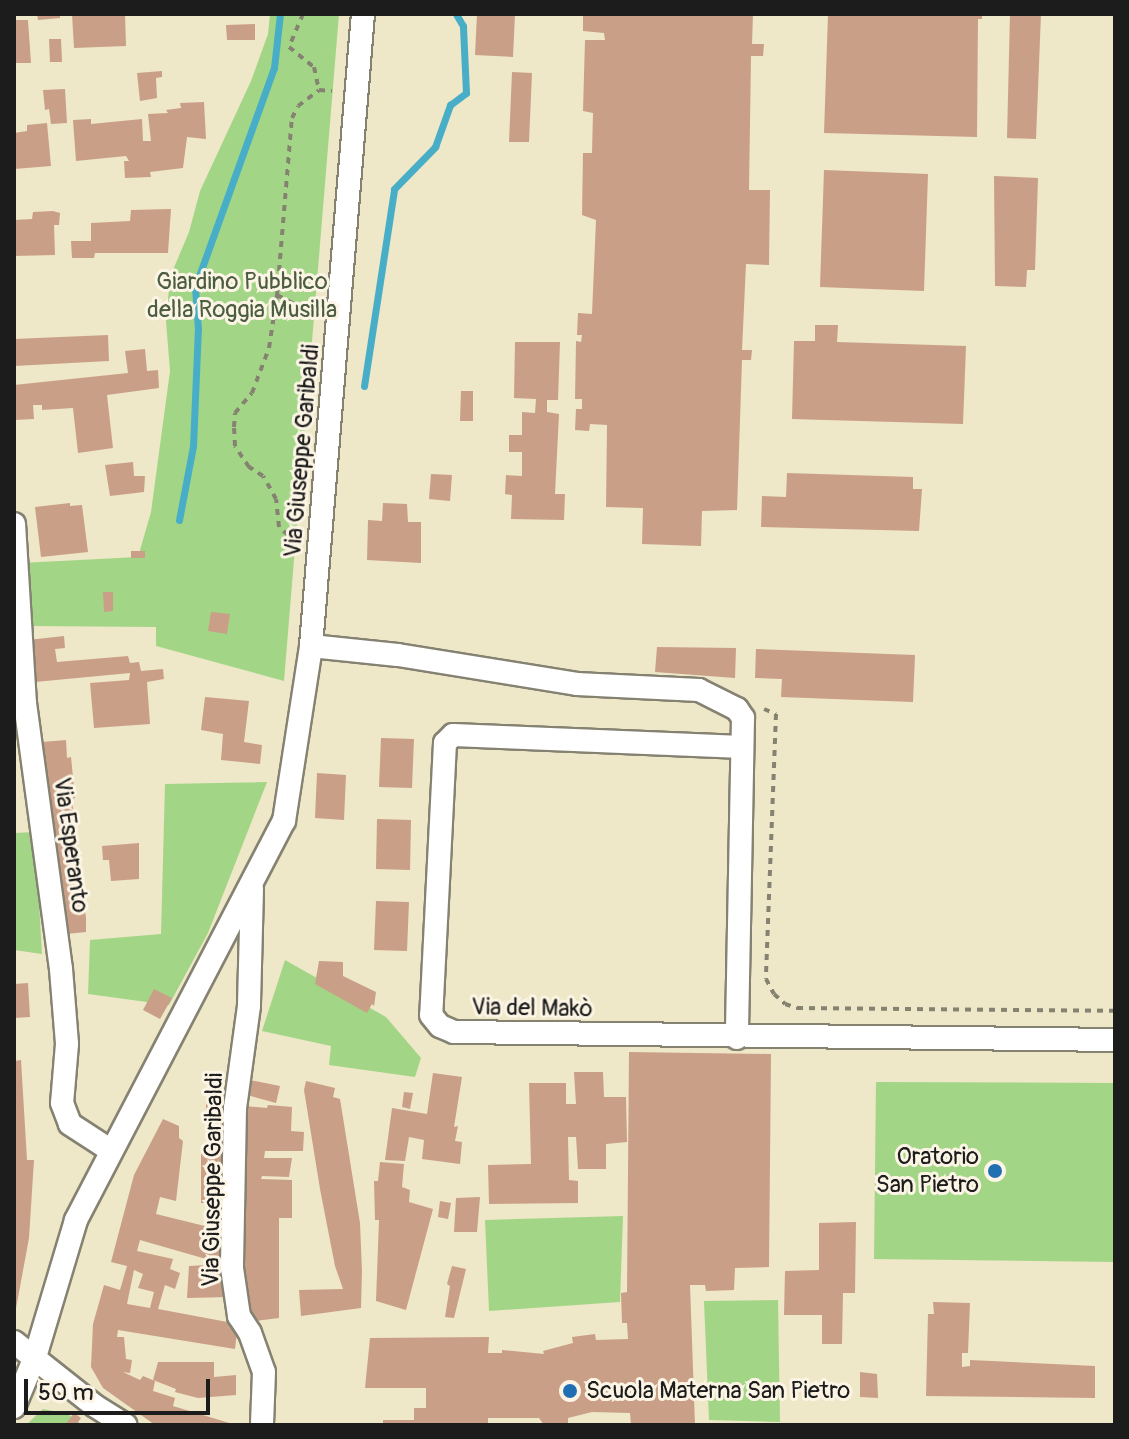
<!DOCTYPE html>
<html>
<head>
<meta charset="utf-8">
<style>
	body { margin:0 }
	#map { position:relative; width:1129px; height:1439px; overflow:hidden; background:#eee7c8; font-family:Pangolin,sans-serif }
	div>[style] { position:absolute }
	.green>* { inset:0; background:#a2d686 }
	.stream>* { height:7px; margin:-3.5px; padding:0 3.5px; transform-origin:3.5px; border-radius:3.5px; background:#48aec7 }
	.building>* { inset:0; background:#ca9f87 }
	.path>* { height:4px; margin-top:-2px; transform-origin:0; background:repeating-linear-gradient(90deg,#858272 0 6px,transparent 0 12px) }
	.roads { filter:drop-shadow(2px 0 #858272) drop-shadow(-2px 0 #858272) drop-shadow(0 2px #858272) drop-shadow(0 -2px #858272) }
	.minor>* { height:22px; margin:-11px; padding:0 11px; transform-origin:11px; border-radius:11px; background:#fff }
	.dots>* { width:22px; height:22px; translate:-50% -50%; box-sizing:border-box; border:4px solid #fcf5e5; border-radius:50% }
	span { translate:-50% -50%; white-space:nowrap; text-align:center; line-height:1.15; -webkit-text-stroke:6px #fcf5e5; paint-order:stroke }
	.park-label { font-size:24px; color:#4b5d41 }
	.street-label { font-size:24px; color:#1c1c1c }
	.poi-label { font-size:24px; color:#1c1c1c }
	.right { translate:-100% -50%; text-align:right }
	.left { translate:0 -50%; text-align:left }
	.frame { position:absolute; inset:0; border:16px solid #1c1c1c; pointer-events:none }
	.scale { position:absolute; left:24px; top:1379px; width:186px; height:36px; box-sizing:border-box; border:4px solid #1c1c1c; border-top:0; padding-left:10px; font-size:24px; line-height:28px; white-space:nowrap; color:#1c1c1c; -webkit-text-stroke:6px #fcf5e5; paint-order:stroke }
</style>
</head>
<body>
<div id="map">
	<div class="green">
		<div style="clip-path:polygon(270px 14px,339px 14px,284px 681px,156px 646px,156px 627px,30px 626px,21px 563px,138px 557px,151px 512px,170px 371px,166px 321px,170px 277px,189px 232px,200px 191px,251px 81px,268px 34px)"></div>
		<div style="clip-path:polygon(267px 782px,208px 933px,169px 1005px,88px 994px,90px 940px,161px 934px,165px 784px)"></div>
		<div style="clip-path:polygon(35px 832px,42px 954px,14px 950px,14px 833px)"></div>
		<div style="clip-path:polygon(285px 960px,386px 1017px,421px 1058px,415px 1077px,329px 1065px,331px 1046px,262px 1031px)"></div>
		<div style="clip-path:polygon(876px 1082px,1115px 1083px,1115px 1262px,874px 1259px)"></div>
		<div style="clip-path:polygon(623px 1216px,620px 1302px,489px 1311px,485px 1220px)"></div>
		<div style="clip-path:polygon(778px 1300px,780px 1422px,709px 1420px,704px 1301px)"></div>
		<div style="clip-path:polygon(43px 1409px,68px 1414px,82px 1425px,26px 1425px)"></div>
	</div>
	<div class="stream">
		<div style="left:364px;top:386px;width:199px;rotate:-81.3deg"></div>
		<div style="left:394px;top:189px;width:59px;rotate:-45.7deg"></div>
		<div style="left:435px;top:147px;width:45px;rotate:-70.3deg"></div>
		<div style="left:450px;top:105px;width:20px;rotate:-37deg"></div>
		<div style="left:466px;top:93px;width:67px;rotate:-92.6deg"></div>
		<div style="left:463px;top:26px;width:14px;rotate:-120deg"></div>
		<div style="left:179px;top:520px;width:75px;rotate:-79.3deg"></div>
		<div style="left:193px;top:446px;width:117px;rotate:-87.6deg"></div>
		<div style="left:198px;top:329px;width:42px;rotate:-94.1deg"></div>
		<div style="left:195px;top:287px;width:233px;rotate:-70.2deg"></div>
		<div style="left:274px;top:68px;width:54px;rotate:-83.7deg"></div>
	</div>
	<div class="building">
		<div style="clip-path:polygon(37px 14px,60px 14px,60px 18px,38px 20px)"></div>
		<div style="clip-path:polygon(72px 14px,125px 14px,126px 46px,74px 48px)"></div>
		<div style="clip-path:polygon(477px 14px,515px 14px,513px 57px,475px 55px)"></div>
		<div style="clip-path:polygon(583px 14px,753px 14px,752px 44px,764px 44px,763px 56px,751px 56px,749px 190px,770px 190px,769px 265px,746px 264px,742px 350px,752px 350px,751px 360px,742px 360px,737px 510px,702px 511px,701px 546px,642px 544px,643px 508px,606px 507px,607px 425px,590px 424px,589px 431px,575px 430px,576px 409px,582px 409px,582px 399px,575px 399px,576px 341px,581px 342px,582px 335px,577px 335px,578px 313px,592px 314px,596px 220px,582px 215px,583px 153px,592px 153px,593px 113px,583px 111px,585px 40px,605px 40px,604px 33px,583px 31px)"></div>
		<div style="clip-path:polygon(828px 14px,982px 14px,982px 19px,978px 19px,977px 137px,824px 133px)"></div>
		<div style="clip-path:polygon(1010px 14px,1041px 14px,1036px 139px,1007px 138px)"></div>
		<div style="clip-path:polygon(14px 20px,28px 20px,31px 63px,14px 63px)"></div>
		<div style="clip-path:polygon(255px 24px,255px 40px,227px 40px,226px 25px)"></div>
		<div style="clip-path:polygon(49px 39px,61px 39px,62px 62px,50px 62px)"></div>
		<div style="clip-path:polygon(162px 71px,162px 77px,156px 78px,157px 98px,140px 101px,137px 73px)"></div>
		<div style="clip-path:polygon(512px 72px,532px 73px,529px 142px,509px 142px)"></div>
		<div style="clip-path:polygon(65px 89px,67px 123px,51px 124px,49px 109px,45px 110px,43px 90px)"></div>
		<div style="clip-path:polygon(204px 102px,206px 139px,187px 137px,183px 168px,150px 172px,151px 177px,125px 178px,124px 161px,129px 161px,126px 156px,76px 161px,73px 120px,91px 119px,91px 124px,142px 119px,143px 141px,151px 141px,148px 114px,168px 113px,166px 110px,181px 108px,180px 103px)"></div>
		<div style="clip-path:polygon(47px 123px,51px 166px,14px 169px,14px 133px,27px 131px,27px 125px)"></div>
		<div style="clip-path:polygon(824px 170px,928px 174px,924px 291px,820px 287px)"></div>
		<div style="clip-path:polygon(994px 176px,1038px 178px,1035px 270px,1027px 270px,1026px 287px,995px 286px)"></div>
		<div style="clip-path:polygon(171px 209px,168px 253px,95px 253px,94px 258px,72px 258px,71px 241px,91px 241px,91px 223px,130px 221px,131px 210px)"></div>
		<div style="clip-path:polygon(53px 211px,60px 213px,59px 225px,54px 225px,55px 255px,14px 256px,14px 220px,32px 219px,33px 212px)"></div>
		<div style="clip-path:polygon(815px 325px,838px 325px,837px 342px,966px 346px,963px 424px,792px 419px,794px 341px,815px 341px)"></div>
		<div style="clip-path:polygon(108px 335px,109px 361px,14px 366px,14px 339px)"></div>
		<div style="clip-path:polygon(515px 342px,560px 342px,558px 400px,547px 400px,547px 412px,559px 414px,555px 494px,565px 494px,564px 520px,511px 519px,512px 495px,505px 494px,506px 475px,522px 476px,522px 452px,509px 452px,509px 435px,522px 435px,522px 412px,535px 413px,536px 399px,514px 398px)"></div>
		<div style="clip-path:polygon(145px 349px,147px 371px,158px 370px,159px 388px,107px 395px,113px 448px,78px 453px,73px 408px,42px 410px,42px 405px,33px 405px,34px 419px,14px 420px,14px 385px,128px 373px,125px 351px)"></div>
		<div style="clip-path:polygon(461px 391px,473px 391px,473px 421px,460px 421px)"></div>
		<div style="clip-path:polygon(133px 462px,134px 476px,145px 476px,144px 492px,110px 496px,105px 465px)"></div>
		<div style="clip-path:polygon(787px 473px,913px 477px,913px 489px,922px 489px,919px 531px,761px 527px,762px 496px,786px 497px)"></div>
		<div style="clip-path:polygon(431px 474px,452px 475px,450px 501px,429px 499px)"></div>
		<div style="clip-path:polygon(70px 503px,70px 506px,82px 505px,88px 552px,41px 557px,35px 507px)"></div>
		<div style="clip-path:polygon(383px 503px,407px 504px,408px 522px,421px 522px,421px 563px,367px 560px,368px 520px,382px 521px)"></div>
		<div style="clip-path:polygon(131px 551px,145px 551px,145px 558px,131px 558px)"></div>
		<div style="clip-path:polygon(103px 592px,113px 592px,113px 611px,104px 612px)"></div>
		<div style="clip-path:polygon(211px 612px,230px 614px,227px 634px,208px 631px)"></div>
		<div style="clip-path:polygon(64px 636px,65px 648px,55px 649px,57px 662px,128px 656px,130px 663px,139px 662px,141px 671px,163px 669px,164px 679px,147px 682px,150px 724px,94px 728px,90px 683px,129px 680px,130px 673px,35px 682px,28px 640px)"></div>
		<div style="clip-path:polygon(657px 647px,736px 648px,735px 678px,655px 672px)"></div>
		<div style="clip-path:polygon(756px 649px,915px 655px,913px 702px,781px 697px,782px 679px,755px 678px)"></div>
		<div style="clip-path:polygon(205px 697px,249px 701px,244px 742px,262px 745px,260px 764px,221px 760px,223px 734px,201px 730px)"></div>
		<div style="clip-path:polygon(381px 738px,414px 739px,412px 788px,379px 787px)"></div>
		<div style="clip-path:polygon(66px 740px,67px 758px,71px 757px,75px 798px,72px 799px,86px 918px,86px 932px,66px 934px,42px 761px,45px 761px,42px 742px)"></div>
		<div style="clip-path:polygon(317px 773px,346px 775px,344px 820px,315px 818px)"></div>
		<div style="clip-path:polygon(377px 819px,411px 820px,410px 870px,376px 869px)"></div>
		<div style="clip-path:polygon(139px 843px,139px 879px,111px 881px,109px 860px,103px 860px,102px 846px)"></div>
		<div style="clip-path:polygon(376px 901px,409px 902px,407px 951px,374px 950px)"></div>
		<div style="clip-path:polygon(319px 961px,343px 962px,343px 976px,376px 992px,374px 1006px,372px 1004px,367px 1013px,315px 984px)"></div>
		<div style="clip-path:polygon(28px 983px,30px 1017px,14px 1018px,14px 984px)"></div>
		<div style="clip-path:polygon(154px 989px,172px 998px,160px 1019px,143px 1010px)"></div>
		<div style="clip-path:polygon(629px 1052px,771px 1054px,769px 1267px,735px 1268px,734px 1290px,706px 1291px,705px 1285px,690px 1285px,695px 1425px,631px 1425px,630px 1413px,592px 1412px,568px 1418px,568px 1425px,544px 1425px,539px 1418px,488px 1418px,488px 1425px,383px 1425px,383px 1420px,414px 1420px,414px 1408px,426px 1408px,426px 1388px,365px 1388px,370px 1338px,489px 1337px,488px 1353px,502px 1353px,502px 1350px,544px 1354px,543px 1351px,573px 1343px,572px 1337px,595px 1334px,596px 1340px,628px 1339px,627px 1323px,622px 1323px,621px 1293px,627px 1292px)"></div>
		<div style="clip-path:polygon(21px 1060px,27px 1160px,34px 1160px,29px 1238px,15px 1314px,14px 1061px)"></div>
		<div style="clip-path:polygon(574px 1072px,603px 1072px,604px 1097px,626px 1097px,627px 1142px,606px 1144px,606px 1169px,578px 1169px,576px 1137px,568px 1137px,569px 1180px,578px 1181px,578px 1203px,489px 1204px,488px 1165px,531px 1164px,529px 1083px,566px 1083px,566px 1104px,576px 1104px)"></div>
		<div style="clip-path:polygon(433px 1073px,462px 1077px,454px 1127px,458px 1126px,455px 1141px,462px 1142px,460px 1164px,422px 1159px,424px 1140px,409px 1137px,405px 1161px,385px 1160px,392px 1108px,427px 1114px)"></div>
		<div style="clip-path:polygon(250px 1080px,280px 1086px,276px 1103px,247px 1095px)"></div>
		<div style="clip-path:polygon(306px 1081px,335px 1088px,333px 1097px,340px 1099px,360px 1223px,362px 1271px,361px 1308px,301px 1316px,299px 1290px,343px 1289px,335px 1266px,320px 1189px,304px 1090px)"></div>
		<div style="clip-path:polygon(404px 1092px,413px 1093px,410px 1109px,402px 1107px)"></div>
		<div style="clip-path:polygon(206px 1099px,228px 1101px,226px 1142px,206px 1140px)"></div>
		<div style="clip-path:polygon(268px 1105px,292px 1107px,291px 1131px,304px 1132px,303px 1151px,265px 1151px,264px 1158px,292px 1158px,289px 1177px,262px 1176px,261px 1179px,292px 1180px,292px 1218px,279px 1218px,279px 1318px,255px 1321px,242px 1310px,244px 1106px,267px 1108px)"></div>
		<div style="clip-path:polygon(evenodd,163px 1119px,179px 1126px,179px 1138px,183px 1141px,176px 1201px,160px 1197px,156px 1214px,229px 1232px,220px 1263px,140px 1240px,137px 1251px,173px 1259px,170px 1269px,180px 1273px,175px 1289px,165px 1285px,158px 1309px,238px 1324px,235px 1349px,118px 1330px,117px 1337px,124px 1337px,126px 1359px,132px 1360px,130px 1373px,123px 1372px,140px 1380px,143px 1376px,155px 1381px,153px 1391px,175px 1398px,173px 1406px,236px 1425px,155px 1425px,103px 1388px,91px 1367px,93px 1324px,104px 1285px,120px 1290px,127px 1266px,111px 1262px,134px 1175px,163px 1119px,134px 1270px,143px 1274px,138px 1288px,154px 1292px,150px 1308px,127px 1304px,134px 1270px)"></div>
		<div style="clip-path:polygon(201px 1150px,229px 1150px,229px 1203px,201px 1203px)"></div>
		<div style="clip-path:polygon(380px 1162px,404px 1164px,402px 1187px,410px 1190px,409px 1202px,433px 1209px,406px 1310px,376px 1301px,379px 1220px,375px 1220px,374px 1181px,378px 1181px)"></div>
		<div style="clip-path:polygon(480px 1197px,477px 1232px,454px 1232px,456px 1198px)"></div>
		<div style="clip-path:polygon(440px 1201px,451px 1203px,448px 1219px,438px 1217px)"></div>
		<div style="clip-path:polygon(856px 1222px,855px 1293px,843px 1293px,842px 1344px,822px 1344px,822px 1315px,784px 1315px,785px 1271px,819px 1270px,819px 1223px)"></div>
		<div style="clip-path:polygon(227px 1264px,229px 1297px,187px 1298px,189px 1266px)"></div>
		<div style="clip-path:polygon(452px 1266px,466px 1269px,454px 1318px,445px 1317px,450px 1286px,447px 1284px)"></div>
		<div style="clip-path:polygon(933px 1302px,970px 1303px,968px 1353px,962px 1353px,962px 1367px,970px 1366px,970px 1360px,1095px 1366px,1095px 1398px,926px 1396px,928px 1314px,934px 1314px)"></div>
		<div style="clip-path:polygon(158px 1362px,214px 1362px,214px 1377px,236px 1375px,236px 1395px,198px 1398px,175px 1392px,176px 1389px,153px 1380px)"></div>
		<div style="clip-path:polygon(860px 1372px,877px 1374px,878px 1398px,860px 1397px)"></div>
		<div style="clip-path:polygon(74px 1413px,81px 1418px,76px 1425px,65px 1425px)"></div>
	</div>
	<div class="path">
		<div style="left:303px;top:14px;width:36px;rotate:113deg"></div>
		<div style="left:289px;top:47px;width:32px;rotate:39deg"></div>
		<div style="left:314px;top:67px;width:24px;rotate:78deg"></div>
		<div style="left:277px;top:295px;width:42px;rotate:27.2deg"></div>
		<div style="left:299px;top:538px;width:11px;rotate:-165deg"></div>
		<div style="left:288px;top:535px;width:12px;rotate:-138deg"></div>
		<div style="left:279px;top:527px;width:28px;rotate:-96deg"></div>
		<div style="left:276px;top:499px;width:26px;rotate:-119deg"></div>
		<div style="left:263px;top:476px;width:17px;rotate:-147deg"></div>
		<div style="left:249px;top:467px;width:25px;rotate:-124deg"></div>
		<div style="left:235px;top:446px;width:19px;rotate:-93deg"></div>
		<div style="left:234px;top:427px;width:14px;rotate:-86deg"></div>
		<div style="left:235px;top:413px;width:26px;rotate:-50deg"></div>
		<div style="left:252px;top:393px;width:48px;rotate:-69.3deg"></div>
		<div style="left:269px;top:348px;width:54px;rotate:-81.4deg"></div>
		<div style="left:277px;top:295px;width:178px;rotate:-85.2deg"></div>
		<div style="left:292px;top:118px;width:13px;rotate:-63deg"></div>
		<div style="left:298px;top:106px;width:26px;rotate:-37deg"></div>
		<div style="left:319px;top:90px;width:13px;rotate:4deg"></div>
		<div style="left:764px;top:709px;width:13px;rotate:23deg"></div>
		<div style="left:776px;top:714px;width:265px;rotate:92.2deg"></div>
		<div style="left:766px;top:979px;width:17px;rotate:62deg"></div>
		<div style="left:774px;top:994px;width:15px;rotate:42deg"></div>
		<div style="left:785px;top:1004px;width:13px;rotate:18deg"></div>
		<div style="left:797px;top:1008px;width:318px;rotate:0.5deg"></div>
	</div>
	<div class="roads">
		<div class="minor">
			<div style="left:14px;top:524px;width:179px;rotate:86.5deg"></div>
			<div style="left:25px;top:703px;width:268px;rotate:82.3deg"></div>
			<div style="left:61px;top:969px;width:75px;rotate:85.4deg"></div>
			<div style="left:67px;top:1044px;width:59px;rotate:94.8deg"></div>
			<div style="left:62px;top:1103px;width:22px;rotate:69deg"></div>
			<div style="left:70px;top:1124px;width:48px;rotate:33deg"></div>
			<div style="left:311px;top:646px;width:87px;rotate:5.9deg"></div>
			<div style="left:398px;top:655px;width:181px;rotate:9.2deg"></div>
			<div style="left:577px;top:684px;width:122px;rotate:2.8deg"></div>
			<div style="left:699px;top:690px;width:42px;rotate:26.6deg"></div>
			<div style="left:737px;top:709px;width:11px;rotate:56deg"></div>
			<div style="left:743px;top:718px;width:320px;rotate:91.1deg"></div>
			<div style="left:742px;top:747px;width:289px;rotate:-177.6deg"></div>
			<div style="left:453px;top:735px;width:11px;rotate:135deg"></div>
			<div style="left:445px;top:743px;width:272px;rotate:92.9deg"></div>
			<div style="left:431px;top:1015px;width:14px;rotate:51deg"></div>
			<div style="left:440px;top:1026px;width:15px;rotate:23deg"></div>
			<div style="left:454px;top:1032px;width:661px;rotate:0.69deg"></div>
			<div style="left:252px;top:889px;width:117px;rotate:91.5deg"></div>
			<div style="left:249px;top:1006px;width:103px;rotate:97.8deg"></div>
			<div style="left:235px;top:1108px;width:160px;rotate:91.1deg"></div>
			<div style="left:232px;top:1268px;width:49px;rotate:81.7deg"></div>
			<div style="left:239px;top:1316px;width:20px;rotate:57deg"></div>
			<div style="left:250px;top:1333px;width:41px;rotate:70.3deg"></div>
			<div style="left:264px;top:1372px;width:53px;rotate:92.2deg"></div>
			<div style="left:14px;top:1342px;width:103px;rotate:38.3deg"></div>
			<div style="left:95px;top:1406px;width:36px;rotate:32deg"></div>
			<div style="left:14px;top:1407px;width:54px;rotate:-67.2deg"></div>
			<div style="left:35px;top:1357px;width:143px;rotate:-73.3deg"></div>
			<div style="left:76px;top:1220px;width:450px;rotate:-62.5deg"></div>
			<div style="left:284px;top:821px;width:177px;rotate:-81.2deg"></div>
			<div style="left:311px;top:646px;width:634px;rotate:-85.3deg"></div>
		</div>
	</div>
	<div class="dots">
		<div style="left:995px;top:1171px;background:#1f6fb2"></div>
		<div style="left:570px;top:1391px;background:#1f6fb2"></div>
	</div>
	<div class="park-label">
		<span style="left:242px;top:296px">Giardino Pubblico<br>della Roggia Musilla</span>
	</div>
	<div class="street-label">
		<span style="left:302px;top:451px;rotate:-85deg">Via Giuseppe Garibaldi</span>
		<span style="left:71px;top:845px;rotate:82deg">Via Esperanto</span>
		<span style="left:532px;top:1008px;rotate:1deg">Via del Makò</span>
		<span style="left:213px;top:1180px;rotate:-89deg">Via Giuseppe Garibaldi</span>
	</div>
	<div class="poi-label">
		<span class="right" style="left:979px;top:1171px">Oratorio<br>San Pietro</span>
		<span class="left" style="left:586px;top:1391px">Scuola Materna San Pietro</span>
	</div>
	<div class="frame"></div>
	<div class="scale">50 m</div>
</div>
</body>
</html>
